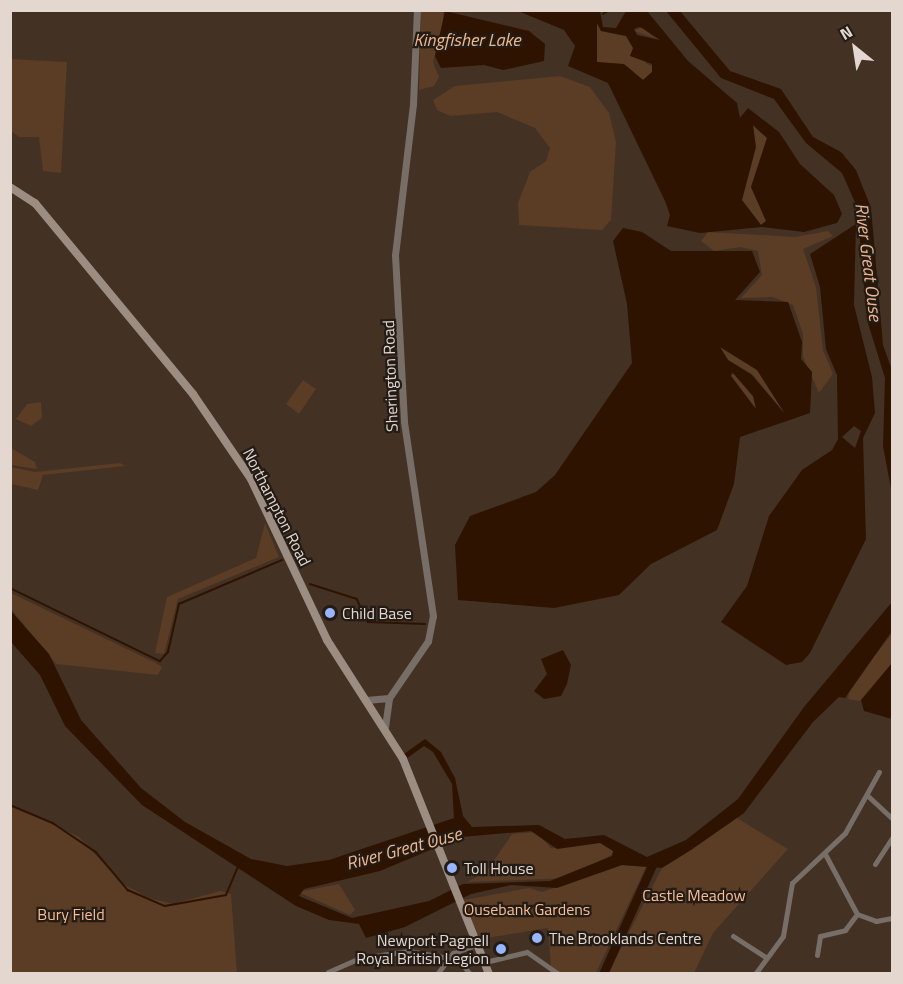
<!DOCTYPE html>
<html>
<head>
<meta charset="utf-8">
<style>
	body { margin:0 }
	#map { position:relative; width:903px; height:984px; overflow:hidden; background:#433124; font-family:"Titillium Web",sans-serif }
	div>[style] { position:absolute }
	.green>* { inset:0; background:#5b3c25 }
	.water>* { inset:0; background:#2e1300 }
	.stream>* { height:1.5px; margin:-0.75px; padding:0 0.75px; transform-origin:0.75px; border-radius:0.75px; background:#2e1300 }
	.river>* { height:9px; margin:-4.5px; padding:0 4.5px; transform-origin:4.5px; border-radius:4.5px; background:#2e1300 }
	.minor>* { height:5px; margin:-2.5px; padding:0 2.5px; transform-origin:2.5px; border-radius:2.5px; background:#776e68 }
	.tertiary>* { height:7px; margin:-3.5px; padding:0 3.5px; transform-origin:3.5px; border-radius:3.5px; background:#776e68 }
	.secondary>* { height:8px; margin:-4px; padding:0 4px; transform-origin:4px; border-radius:4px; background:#9c8d83 }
	.dots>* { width:16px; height:16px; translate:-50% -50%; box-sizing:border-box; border:3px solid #231b15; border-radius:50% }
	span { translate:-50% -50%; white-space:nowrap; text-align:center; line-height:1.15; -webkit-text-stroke:4.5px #231b15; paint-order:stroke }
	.street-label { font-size:16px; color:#e3d7cf }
	.poi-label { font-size:16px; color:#e3d7cf }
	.left { translate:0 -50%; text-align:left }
	.right { translate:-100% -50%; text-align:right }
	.park-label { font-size:16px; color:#f8be95 }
	.water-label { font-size:18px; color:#f0b68d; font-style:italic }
	.frame { position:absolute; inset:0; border:12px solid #e3d7cf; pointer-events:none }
	.north { position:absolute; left:825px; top:18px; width:60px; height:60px; -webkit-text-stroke:4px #231b15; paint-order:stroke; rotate:330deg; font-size:16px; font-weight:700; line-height:24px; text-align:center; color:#e3d7cf }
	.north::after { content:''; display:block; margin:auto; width:21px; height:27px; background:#e3d7cf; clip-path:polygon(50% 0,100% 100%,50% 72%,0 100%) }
</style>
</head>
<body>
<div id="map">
	<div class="green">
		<div style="clip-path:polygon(421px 11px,443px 11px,444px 22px,433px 62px,439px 77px,434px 86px,419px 90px)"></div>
		<div style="clip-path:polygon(596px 22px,601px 31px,626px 36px,647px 64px,655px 67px,652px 72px,644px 80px,622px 66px,597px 62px)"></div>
		<div style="clip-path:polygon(642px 27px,651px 35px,660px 40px,634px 31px)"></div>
		<div style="clip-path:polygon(10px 59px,67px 62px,61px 173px,43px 171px,39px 137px,19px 137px,11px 131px)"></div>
		<div style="clip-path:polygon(560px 76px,590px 87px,609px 113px,616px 142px,611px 220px,602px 230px,519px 225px,518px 203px,530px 172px,546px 161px,550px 148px,535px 128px,497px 112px,450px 116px,437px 110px,433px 100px,455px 86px)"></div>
		<div style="clip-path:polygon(752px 125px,767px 138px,751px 187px,766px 221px,761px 225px,742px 201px,743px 178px,753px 158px)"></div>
		<div style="clip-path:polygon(828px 231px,833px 236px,803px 249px,816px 287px,823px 350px,833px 374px,819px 393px,803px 357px,803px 334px,793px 305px,773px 297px,741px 298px,762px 275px,758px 251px,740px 247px,714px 251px,701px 241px,708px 232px,795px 237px)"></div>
		<div style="clip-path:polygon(720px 347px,757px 370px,785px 414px,752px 374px,728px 360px)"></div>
		<div style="clip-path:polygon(734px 373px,754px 398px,756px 409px,731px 376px)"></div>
		<div style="clip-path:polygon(303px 380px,316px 389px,299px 414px,286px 404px)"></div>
		<div style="clip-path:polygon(41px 402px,42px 418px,31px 426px,16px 419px,27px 404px)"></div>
		<div style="clip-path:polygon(11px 448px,35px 462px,37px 469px,11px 465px)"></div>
		<div style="clip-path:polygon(120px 463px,125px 466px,43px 475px,38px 490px,11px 484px,11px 467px,35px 472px)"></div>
		<div style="clip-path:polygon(265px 523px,279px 557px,178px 599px,164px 654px,155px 653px,167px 597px,256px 558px)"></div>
		<div style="clip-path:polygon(11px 593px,156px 663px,162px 667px,158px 675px,56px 664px,11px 609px)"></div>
		<div style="clip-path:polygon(892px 634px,892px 663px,885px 676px,860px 701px,848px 699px,850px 686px)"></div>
		<div style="clip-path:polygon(11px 805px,79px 837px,123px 884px,149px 898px,173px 904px,220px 891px,231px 894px,237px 973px,11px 973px)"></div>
		<div style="clip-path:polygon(737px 818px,788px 849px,713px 933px,694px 973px,608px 973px,662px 868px)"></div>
		<div style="clip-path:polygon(536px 832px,551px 848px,594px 842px,606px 843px,615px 853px,568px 878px,467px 882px,486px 872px,512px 834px)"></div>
		<div style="clip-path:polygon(622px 865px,646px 867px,596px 973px,560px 973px,551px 967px,548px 928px,480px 939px,463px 900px,529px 888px,542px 892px)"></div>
		<div style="clip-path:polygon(339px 884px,355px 910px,350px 915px,298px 892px)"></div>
	</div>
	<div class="water">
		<div style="clip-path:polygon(445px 11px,529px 31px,545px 44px,544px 61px,503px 70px,484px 65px,441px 68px,435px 56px)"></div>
		<div style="clip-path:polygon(evenodd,518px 11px,600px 11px,603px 27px,616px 28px,626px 11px,647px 11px,688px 61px,737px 103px,740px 118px,748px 108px,779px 132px,800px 164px,834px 195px,842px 214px,837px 223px,804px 232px,762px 227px,700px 233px,667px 226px,670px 215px,665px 201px,608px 83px,568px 66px,575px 46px,564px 30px,518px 11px,597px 23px,601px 31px,626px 36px,633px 48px,630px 56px,652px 64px,652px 72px,643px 80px,624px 64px,597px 62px,597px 23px,518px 11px,639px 27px,642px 28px,660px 40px,637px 35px,634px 29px,639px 27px,518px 11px,753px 125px,767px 138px,751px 187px,766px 221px,761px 225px,742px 200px,756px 147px,753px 125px)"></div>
		<div style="clip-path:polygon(666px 11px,680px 11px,730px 71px,781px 89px,813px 137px,841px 152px,856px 170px,871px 208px,883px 345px,892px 370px,892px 494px,883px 446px,885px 378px,867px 320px,857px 207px,842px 173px,806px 143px,774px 99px,721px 78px)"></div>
		<div style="clip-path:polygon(evenodd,856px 224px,854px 305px,872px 377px,875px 413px,863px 438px,866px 539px,810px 653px,802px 662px,786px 665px,721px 622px,747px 586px,769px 516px,802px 470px,832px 450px,838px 439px,837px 375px,826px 349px,820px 287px,810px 254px,856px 224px,854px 426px,861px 431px,855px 448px,842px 437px,854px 426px)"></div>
		<div style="clip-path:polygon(evenodd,623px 228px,642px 232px,671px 251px,752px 251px,760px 272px,735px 300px,788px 302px,802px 342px,801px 359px,812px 372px,810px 413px,740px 437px,734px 484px,717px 530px,651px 564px,619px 595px,554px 608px,458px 600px,455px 545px,470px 516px,536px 492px,555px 475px,632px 363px,627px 304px,613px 241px,623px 228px,720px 347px,757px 370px,785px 414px,752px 375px,728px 360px,720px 347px,623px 228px,732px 372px,753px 396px,756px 409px,731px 376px,732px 372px)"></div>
		<div style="clip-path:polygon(evenodd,892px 602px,892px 631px,845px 698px,839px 697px,813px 722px,744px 813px,691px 850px,662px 868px,622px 865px,557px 888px,511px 885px,471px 894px,405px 927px,366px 938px,359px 924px,329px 920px,296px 906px,142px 805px,65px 726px,40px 675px,11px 642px,10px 610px,49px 654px,81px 720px,141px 788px,185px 822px,251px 859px,287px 866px,329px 860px,454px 818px,452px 784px,433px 752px,424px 746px,406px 759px,404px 754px,425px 739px,441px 752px,455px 778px,463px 816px,472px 827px,539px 825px,565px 839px,604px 835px,647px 857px,686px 840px,738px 799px,804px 707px,892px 602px,531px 831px,557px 849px,600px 843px,613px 851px,612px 856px,550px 881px,463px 884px,429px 901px,352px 918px,299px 896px,304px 889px,380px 871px,461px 837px,531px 831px)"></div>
		<div style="clip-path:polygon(563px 650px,571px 665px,567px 684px,561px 696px,544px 699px,534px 691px,547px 674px,541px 659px)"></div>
		<div style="clip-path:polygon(892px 663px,892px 719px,864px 711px,861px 700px)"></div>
	</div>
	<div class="stream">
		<div style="left:603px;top:14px;width:8px;rotate:-30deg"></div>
		<div style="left:310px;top:584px;width:49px;rotate:17.7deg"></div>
		<div style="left:357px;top:599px;width:25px;rotate:64deg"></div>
		<div style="left:368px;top:622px;width:57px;rotate:2deg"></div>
		<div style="left:10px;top:588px;width:167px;rotate:26deg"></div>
		<div style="left:160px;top:661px;width:12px;rotate:-48deg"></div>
		<div style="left:168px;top:652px;width:49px;rotate:-77.1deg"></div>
		<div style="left:179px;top:604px;width:112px;rotate:-23.1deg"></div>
		<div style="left:10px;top:805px;width:47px;rotate:22.7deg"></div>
		<div style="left:53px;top:823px;width:52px;rotate:34deg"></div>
		<div style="left:96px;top:852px;width:50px;rotate:49.9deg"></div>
		<div style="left:128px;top:890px;width:40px;rotate:23.4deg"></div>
		<div style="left:165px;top:906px;width:62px;rotate:-10.2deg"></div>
		<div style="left:226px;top:895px;width:30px;rotate:-67deg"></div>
	</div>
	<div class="river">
		<div style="left:603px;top:974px;width:122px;rotate:-65.8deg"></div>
	</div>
	<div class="minor">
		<div style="left:868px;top:796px;width:33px;rotate:43deg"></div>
		<div style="left:825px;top:854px;width:68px;rotate:61.9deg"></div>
		<div style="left:857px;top:914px;width:20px;rotate:20deg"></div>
		<div style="left:876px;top:921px;width:16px;rotate:-11deg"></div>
		<div style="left:875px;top:864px;width:31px;rotate:-57deg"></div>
		<div style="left:733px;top:936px;width:38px;rotate:33deg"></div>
		<div style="left:453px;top:953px;width:27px;rotate:51deg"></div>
		<div style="left:817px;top:955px;width:19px;rotate:-81deg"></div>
		<div style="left:820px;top:936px;width:26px;rotate:-13deg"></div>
		<div style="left:845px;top:930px;width:20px;rotate:-53deg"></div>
		<div style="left:485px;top:962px;width:43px;rotate:-13.4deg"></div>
		<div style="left:527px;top:952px;width:38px;rotate:35deg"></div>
		<div style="left:328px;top:972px;width:34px;rotate:-24deg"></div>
		<div style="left:359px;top:958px;width:50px;rotate:-8deg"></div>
		<div style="left:409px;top:951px;width:40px;rotate:10deg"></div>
		<div style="left:437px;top:974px;width:26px;rotate:-53deg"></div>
		<div style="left:453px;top:953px;width:28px;rotate:-19deg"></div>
		<div style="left:755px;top:974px;width:47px;rotate:-53.6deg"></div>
		<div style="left:783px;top:936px;width:54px;rotate:-80.4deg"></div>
		<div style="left:792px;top:883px;width:73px;rotate:-43.3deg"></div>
		<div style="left:845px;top:833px;width:70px;rotate:-60.9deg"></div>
	</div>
	<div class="tertiary">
		<div style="left:366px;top:700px;width:23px;rotate:-5deg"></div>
		<div style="left:385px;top:727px;width:29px;rotate:-82deg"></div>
		<div style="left:389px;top:698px;width:69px;rotate:-55.6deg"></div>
		<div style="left:428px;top:641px;width:25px;rotate:-79deg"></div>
		<div style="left:433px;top:616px;width:197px;rotate:-98.5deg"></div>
		<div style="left:404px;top:421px;width:166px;rotate:-93.1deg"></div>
		<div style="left:395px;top:255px;width:152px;rotate:-83.2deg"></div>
		<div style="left:413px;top:104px;width:94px;rotate:-87.6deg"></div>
	</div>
	<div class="secondary">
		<div style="left:10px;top:187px;width:30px;rotate:33deg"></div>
		<div style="left:35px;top:203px;width:248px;rotate:50.4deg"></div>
		<div style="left:193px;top:394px;width:103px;rotate:55.7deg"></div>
		<div style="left:251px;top:479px;width:178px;rotate:64.7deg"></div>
		<div style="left:327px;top:640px;width:141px;rotate:57.4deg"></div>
		<div style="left:403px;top:759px;width:232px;rotate:68.2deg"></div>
	</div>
	<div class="dots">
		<div style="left:330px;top:613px;background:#98b5fd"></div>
		<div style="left:452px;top:868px;background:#98b5fd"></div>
		<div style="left:537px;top:938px;background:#98b5fd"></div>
		<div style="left:501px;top:949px;background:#98b5fd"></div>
	</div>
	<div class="street-label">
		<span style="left:390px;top:376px;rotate:-92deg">Sherington Road</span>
		<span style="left:277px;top:507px;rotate:63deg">Northampton Road</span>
	</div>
	<div class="poi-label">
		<span class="left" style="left:342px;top:613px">Child Base</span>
		<span class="left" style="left:464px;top:868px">Toll House</span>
		<span class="left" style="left:549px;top:938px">The Brooklands Centre</span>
		<span class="right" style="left:489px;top:949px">Newport Pagnell<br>Royal British Legion</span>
	</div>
	<div class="park-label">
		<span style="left:694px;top:895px">Castle Meadow</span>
		<span style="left:527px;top:909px">Ousebank Gardens</span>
		<span style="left:71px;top:914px">Bury Field</span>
	</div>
	<div class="water-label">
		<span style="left:467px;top:40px">Kingfisher Lake</span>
		<span style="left:868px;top:262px;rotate:83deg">River Great Ouse</span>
		<span style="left:404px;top:849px;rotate:-15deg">River Great Ouse</span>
	</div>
	<div class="frame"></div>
	<div class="north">N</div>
</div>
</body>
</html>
